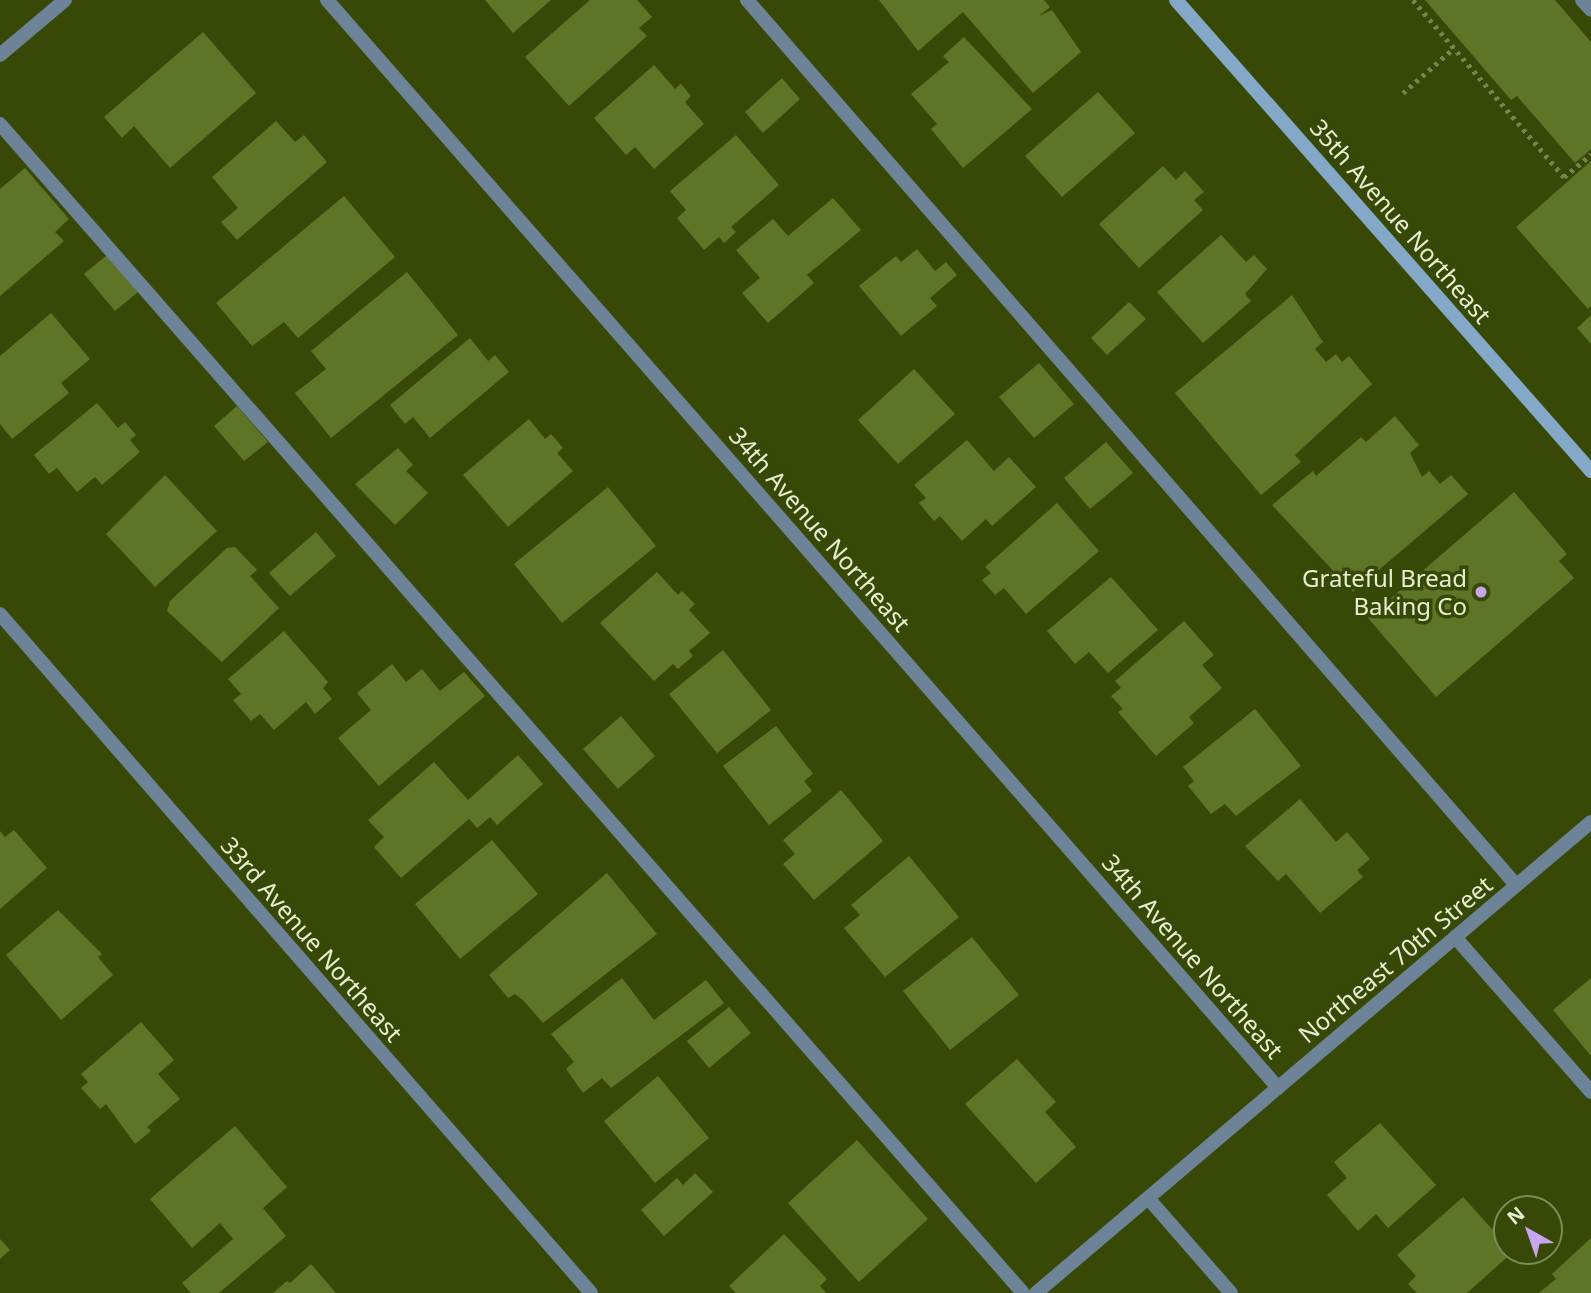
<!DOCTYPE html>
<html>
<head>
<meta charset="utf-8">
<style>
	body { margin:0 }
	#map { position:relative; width:1591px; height:1293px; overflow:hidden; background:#384907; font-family:"Noto Sans",sans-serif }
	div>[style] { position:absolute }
	.building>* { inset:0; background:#5e7528 }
	.path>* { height:4.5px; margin-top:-2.25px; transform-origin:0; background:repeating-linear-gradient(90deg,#76854f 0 3.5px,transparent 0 8.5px) }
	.lane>* { height:14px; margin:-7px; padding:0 7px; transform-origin:7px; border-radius:7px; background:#6d8498 }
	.street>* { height:14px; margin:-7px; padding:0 7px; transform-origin:7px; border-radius:7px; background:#6d8498 }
	.secondary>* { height:14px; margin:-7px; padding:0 7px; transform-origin:7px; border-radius:7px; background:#84a9c8 }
	.dots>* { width:19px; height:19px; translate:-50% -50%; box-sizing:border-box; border:4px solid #384907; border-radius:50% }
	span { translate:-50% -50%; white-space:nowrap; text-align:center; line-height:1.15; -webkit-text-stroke:7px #384907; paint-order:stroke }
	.street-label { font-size:24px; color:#e4f0d0 }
	.poi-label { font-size:24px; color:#e4f0d0 }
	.right { translate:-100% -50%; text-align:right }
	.north { position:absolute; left:1493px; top:1195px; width:70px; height:70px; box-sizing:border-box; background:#384907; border:2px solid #7d8c57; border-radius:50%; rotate:320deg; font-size:19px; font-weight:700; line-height:28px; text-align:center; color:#e4f0d0 }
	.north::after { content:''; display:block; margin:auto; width:24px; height:32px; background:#c7a6f0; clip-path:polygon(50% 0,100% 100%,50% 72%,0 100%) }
</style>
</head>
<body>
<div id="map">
	<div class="building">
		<div style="clip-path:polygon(485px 0,551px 0,513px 33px)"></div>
		<div style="clip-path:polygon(590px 0,637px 0,652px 17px,639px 28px,647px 36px,569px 106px,525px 57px)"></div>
		<div style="clip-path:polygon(879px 0,1044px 0,1050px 7px,1039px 16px,1052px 10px,1081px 52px,1033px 93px,963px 12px,918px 51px)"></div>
		<div style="clip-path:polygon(1425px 0,1555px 0,1591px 42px,1591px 149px,1575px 163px,1517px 96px,1511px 100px)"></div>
		<div style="clip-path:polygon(203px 32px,256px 93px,170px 168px,134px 126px,122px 138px,104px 117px)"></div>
		<div style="clip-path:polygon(964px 37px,1032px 109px,963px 168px,931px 129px,937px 124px,911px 94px,949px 62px,943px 56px)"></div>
		<div style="clip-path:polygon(654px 65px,675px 89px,681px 84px,691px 96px,685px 102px,704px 124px,654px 169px,635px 147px,626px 155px,594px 118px)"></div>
		<div style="clip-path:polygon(782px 78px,800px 99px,763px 133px,745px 112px)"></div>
		<div style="clip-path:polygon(1098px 92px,1135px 133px,1062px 197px,1025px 156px)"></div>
		<div style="clip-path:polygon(276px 121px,295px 142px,304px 135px,327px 162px,237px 240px,221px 222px,238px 208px,212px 177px)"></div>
		<div style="clip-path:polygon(736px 135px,779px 185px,731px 227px,736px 232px,724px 243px,719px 237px,704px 250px,677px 218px,686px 210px,670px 191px)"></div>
		<div style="clip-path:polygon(1591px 161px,1591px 306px,1588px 309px,1516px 227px)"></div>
		<div style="clip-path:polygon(1163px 166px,1176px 180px,1185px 171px,1204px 192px,1194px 200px,1203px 210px,1139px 268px,1099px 224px)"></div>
		<div style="clip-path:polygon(25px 168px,69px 219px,55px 232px,64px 241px,0 296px,0 189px)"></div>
		<div style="clip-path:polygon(344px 196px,395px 257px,298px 338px,284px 322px,252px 346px,216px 303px)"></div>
		<div style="clip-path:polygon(833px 198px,861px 230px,807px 275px,814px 283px,768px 323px,742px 293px,760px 278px,736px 250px,773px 219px,788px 236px)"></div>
		<div style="clip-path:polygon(1221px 235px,1246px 262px,1254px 255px,1267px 269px,1245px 294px,1251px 301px,1203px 343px,1157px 292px)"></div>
		<div style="clip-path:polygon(917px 249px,935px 271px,946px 262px,957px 275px,930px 298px,937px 306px,901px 336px,859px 286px,896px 256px,901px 262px)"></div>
		<div style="clip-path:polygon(107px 255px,138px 292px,115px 311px,84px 274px)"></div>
		<div style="clip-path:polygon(407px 272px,458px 335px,331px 438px,295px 393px,326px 369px,311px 351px)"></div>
		<div style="clip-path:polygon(1292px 295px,1323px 342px,1315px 349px,1326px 362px,1336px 354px,1342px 362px,1349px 356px,1372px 384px,1295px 455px,1301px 462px,1261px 495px,1175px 393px)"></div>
		<div style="clip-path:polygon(1129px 302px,1146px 319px,1107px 355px,1091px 338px)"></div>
		<div style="clip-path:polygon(51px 313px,90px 359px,61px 383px,69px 393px,12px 439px,0 424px,0 356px)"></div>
		<div style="clip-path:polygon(1591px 315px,1591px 344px,1577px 328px)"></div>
		<div style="clip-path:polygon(470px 338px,488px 361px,495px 355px,509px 372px,430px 438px,413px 417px,405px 424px,390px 405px)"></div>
		<div style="clip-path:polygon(1039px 363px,1074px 404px,1034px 438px,999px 397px)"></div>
		<div style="clip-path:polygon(914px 369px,955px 414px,898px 464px,858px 420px)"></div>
		<div style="clip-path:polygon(97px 403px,118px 428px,125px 422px,136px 435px,130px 440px,140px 452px,102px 485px,95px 477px,77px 492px,57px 468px,49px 474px,34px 455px)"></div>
		<div style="clip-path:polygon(237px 406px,268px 442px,244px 461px,214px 426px)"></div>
		<div style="clip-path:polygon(1395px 416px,1419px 445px,1410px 453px,1422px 477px,1429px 471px,1440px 484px,1451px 475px,1468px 494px,1353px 592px,1272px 505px,1313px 471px,1316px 476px,1361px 437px,1366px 442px)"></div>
		<div style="clip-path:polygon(529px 419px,545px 439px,551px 434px,563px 448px,557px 453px,573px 471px,508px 527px,463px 475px)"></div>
		<div style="clip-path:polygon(967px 440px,994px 471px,1009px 457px,1036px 487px,992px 526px,986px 519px,962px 541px,940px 516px,934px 521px,919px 503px,926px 498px,914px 485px)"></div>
		<div style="clip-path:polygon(1106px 442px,1133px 473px,1090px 509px,1064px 478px)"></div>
		<div style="clip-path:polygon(398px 448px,413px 465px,406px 471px,428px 493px,395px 525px,355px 484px)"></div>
		<div style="clip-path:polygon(165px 475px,217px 531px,155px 587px,106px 534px)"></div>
		<div style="clip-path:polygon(608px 487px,656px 546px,562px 623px,514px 564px)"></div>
		<div style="clip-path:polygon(1514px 492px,1567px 554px,1559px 561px,1574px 578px,1436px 697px,1368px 618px)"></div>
		<div style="clip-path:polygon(1057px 503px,1099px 551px,1026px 614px,1004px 588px,995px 595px,982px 580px,991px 573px,985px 567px)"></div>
		<div style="clip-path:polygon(316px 532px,336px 556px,290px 596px,269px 573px)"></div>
		<div style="clip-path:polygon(235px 547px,257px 570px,250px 576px,279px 608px,222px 662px,167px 611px,170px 601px,227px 548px)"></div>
		<div style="clip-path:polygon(657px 572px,678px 595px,682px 591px,695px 604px,689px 610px,710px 633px,689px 651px,693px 656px,678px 669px,673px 664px,654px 681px,600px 623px)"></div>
		<div style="clip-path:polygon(1111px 577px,1158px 630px,1108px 673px,1089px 652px,1075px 664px,1047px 631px)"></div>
		<div style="clip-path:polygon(1184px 621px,1214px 655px,1202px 665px,1222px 688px,1189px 717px,1194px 723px,1156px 756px,1118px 712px,1123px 709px,1111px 696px,1121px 688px,1115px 681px)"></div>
		<div style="clip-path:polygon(284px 631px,328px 682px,323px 688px,332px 699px,315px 714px,306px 702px,274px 730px,260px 714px,251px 721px,233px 700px,241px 694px,228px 679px)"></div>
		<div style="clip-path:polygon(723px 650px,771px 710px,717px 753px,669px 694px)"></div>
		<div style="clip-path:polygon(392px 664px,406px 682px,422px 669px,440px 691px,464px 672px,485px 696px,379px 786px,338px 738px,371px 710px,357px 693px)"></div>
		<div style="clip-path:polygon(1255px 709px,1301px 766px,1236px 816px,1225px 804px,1211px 814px,1188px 786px,1194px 781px,1183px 767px)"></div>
		<div style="clip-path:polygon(621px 716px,655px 756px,618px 789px,583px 749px)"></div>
		<div style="clip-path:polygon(776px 726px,813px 774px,804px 781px,812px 791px,769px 825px,723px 766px)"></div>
		<div style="clip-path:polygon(518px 755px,543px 784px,497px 825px,490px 817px,477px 828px,469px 819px,401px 878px,374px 847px,384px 837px,368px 820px,434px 762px,468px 800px)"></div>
		<div style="clip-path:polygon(841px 790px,883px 841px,814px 900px,783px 864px,795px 854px,783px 840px)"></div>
		<div style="clip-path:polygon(1300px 799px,1336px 842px,1347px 832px,1370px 859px,1357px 870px,1363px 877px,1320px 913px,1286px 874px,1278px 881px,1245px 846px)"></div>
		<div style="clip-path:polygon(14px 830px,47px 868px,0 909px,0 831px,5px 837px)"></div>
		<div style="clip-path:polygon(492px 840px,538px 894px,460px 959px,415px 904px)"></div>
		<div style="clip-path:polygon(909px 856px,959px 917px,885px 977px,844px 928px,860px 915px,851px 905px)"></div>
		<div style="clip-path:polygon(607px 873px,657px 934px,543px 1023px,523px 1000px,515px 994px,508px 998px,489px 975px)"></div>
		<div style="clip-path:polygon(58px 910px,102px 954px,98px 957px,113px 975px,61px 1020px,6px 955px)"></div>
		<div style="clip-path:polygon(972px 937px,1019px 995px,950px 1050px,903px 991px)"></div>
		<div style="clip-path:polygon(622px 978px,654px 1020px,706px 980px,724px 1003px,611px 1088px,602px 1078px,583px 1093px,566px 1069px,574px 1062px,551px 1034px)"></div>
		<div style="clip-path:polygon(1591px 978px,1591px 1056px,1553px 1010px)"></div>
		<div style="clip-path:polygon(729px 1007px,751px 1033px,709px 1068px,687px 1041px)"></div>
		<div style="clip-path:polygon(141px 1022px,174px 1060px,158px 1074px,180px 1099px,147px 1127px,151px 1131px,135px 1144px,106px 1104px,100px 1109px,81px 1088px,88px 1082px,81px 1074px)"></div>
		<div style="clip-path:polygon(1017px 1059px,1056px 1102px,1045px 1112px,1076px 1147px,1036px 1183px,965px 1104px)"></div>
		<div style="clip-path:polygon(658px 1076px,709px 1138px,655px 1183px,604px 1121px)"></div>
		<div style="clip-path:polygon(1380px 1123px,1436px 1185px,1388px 1228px,1376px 1214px,1358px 1231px,1327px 1195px,1347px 1178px,1334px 1162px)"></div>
		<div style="clip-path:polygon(235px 1126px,287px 1187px,263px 1208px,286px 1236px,219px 1293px,191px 1293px,182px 1283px,233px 1239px,220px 1223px,192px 1248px,150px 1199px)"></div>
		<div style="clip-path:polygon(857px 1140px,928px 1219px,859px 1282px,788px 1203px)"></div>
		<div style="clip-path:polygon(695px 1173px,713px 1192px,664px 1236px,641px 1210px,677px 1178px,683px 1185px)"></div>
		<div style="clip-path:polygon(1463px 1197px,1492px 1229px,1507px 1216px,1507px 1251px,1514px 1251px,1467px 1293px,1417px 1293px,1408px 1284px,1416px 1276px,1397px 1255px)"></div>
		<div style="clip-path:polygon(784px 1234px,827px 1279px,820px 1286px,826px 1293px,736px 1293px,729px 1286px)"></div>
		<div style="clip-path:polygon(1591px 1238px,1591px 1293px,1539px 1293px,1556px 1279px,1552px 1274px)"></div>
		<div style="clip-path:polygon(0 1239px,10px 1250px,0 1259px)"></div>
		<div style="clip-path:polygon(311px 1264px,336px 1293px,273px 1293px,287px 1281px,290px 1283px)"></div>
	</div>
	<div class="path">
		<div style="left:1413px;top:0;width:233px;rotate:49.5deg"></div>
		<div style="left:1564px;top:177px;width:35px;rotate:-40deg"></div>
		<div style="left:1403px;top:93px;width:68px;rotate:-41.4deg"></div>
	</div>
	<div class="lane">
		<div style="left:747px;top:0;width:1172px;rotate:49.01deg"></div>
		<div style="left:1582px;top:0;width:13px;rotate:48deg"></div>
		<div style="left:0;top:124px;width:1553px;rotate:48.81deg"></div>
		<div style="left:1455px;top:937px;width:206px;rotate:48.7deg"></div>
	</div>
	<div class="street">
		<div style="left:327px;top:0;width:1445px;rotate:48.84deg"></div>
		<div style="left:0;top:55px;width:85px;rotate:-40.2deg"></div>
		<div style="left:0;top:614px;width:900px;rotate:48.96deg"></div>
		<div style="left:1148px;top:1198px;width:126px;rotate:48.9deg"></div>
		<div style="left:1036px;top:1293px;width:728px;rotate:-40.32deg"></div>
	</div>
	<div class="secondary">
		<div style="left:1176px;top:0;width:628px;rotate:48.62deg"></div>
	</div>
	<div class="dots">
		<div style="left:1481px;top:592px;background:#c7a6f0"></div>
	</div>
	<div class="street-label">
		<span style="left:1401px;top:221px;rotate:49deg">35th Avenue Northeast</span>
		<span style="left:820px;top:529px;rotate:49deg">34th Avenue Northeast</span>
		<span style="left:312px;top:939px;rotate:49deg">33rd Avenue Northeast</span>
		<span style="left:1193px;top:956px;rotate:49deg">34th Avenue Northeast</span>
		<span style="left:1395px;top:959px;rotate:-40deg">Northeast 70th Street</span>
	</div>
	<div class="poi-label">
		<span class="right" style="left:1467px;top:592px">Grateful Bread<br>Baking Co</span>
	</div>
	<div class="north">N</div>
</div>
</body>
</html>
